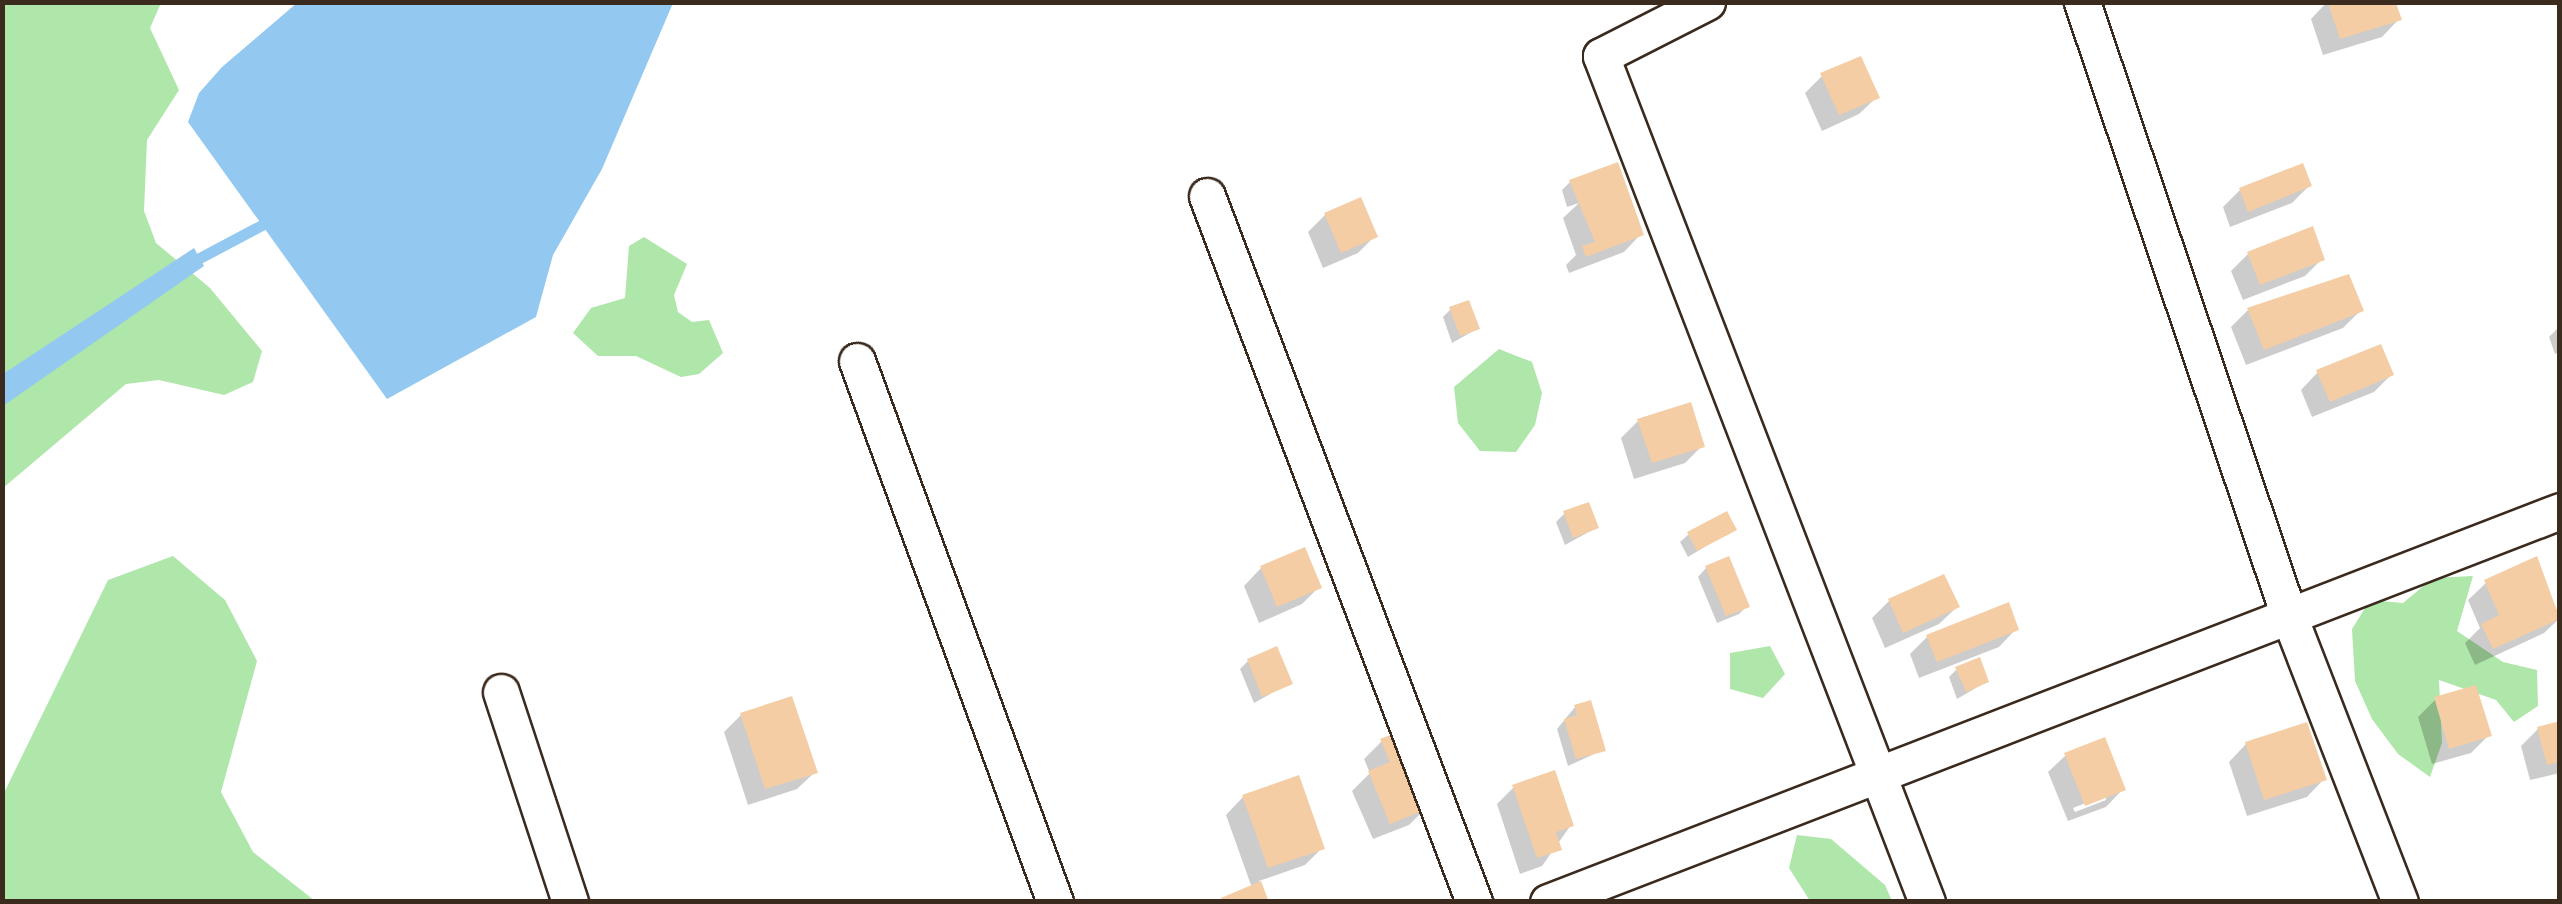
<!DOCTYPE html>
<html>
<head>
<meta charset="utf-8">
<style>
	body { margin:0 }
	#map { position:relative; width:2562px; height:904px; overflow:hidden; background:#fff; font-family:"Comic Neue",sans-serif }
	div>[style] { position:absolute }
	.green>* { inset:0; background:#afe6aa }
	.water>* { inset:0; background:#93c9f1 }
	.shadow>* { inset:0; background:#0003 }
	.stream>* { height:11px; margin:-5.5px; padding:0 5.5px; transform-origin:5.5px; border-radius:5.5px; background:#93c9f1 }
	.building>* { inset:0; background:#f4cda4 }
	.roads { filter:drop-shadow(2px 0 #3b2a1e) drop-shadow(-2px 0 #3b2a1e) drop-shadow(0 2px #3b2a1e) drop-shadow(0 -2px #3b2a1e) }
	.minor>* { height:35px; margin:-17.5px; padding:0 17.5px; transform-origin:17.5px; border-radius:17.5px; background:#fff }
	span { translate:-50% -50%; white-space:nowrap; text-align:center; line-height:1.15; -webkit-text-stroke:9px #fff; paint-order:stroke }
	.frame { position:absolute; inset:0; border:5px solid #3b2a1e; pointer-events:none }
</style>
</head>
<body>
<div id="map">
	<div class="green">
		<div style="clip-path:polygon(3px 3px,161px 3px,150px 28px,179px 90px,147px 140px,144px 211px,156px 243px,210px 288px,262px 351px,253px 382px,224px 395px,159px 380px,126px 384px,3px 488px)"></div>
		<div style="clip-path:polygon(644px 237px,687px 264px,674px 295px,678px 312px,692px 322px,709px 320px,723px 353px,699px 374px,681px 377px,636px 356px,598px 356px,573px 333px,591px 308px,625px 298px,629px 246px)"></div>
		<div style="clip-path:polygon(1499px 349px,1532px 362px,1542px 393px,1535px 425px,1516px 452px,1480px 451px,1458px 423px,1454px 387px)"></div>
		<div style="clip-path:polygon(173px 556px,225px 600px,257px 661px,221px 792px,253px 852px,315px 901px,3px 901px,3px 795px,108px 580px)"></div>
		<div style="clip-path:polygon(2473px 576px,2457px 631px,2503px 662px,2537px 670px,2538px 706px,2514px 722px,2496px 700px,2439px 680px,2442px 743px,2430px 777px,2398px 754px,2372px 719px,2355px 681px,2352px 629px,2370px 600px,2403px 603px,2433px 578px)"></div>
		<div style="clip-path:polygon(1770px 646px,1785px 674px,1763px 698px,1730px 689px,1730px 653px)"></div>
		<div style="clip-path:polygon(1797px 835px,1831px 839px,1885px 885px,1892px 901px,1810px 901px,1789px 868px)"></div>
	</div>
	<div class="water">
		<div style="clip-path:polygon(298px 2px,673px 3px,602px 169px,553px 255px,536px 317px,387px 399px,188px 122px,199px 93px,222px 67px)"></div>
		<div style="clip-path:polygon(194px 248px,204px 266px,3px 406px,3px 374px)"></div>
	</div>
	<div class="shadow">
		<div style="clip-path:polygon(2327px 2px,2393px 2px,2399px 19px,2382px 37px,2323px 55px,2311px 19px)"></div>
		<div style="clip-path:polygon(1822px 76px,1877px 97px,1859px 114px,1822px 131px,1805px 93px)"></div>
		<div style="clip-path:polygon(1570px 182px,1641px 234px,1624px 252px,1569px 273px,1566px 265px,1576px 255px,1563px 218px,1579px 203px,1567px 207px,1562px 190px)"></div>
		<div style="clip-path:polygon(2309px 186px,2292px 203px,2230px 227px,2223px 207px,2240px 190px)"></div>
		<div style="clip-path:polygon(1325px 215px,1375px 236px,1358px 253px,1323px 268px,1308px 232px)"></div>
		<div style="clip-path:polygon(2248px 254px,2322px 259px,2305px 276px,2243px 300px,2231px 271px)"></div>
		<div style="clip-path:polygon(1451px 309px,1477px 329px,1452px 343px,1443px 317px)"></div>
		<div style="clip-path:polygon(2248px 310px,2361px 310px,2343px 328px,2246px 365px,2231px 327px)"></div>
		<div style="clip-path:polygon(2557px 329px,2560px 352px,2555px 354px,2549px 337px)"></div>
		<div style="clip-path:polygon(2318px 372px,2391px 375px,2374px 392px,2312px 417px,2301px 390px)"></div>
		<div style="clip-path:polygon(1638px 421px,1702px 446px,1685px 463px,1634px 479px,1621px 438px)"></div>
		<div style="clip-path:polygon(1565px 513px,1596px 528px,1565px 545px,1556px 522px)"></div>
		<div style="clip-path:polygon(1734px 529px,1688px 557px,1680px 542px,1689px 534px)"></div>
		<div style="clip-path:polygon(1304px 550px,1319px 587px,1302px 604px,1259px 623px,1244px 586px,1261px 568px)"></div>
		<div style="clip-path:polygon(2536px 560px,2560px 618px,2544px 633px,2475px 665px,2465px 643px,2480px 628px,2468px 600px,2486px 583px)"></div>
		<div style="clip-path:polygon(1706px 568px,1747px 606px,1739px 614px,1717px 623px,1698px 577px)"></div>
		<div style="clip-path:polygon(1889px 601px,1957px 607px,1939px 624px,1885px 648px,1872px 618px)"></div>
		<div style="clip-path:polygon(2016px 629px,1999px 647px,1919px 678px,1910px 654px,1927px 637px)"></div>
		<div style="clip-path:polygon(1248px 661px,1290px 683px,1254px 703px,1240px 669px)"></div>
		<div style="clip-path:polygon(1957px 669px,1986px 682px,1957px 699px,1949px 677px)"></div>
		<div style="clip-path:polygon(2435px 700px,2489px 735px,2471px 753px,2432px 764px,2418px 717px)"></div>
		<div style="clip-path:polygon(1575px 707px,1603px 750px,1568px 766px,1557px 729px)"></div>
		<div style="clip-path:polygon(741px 715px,815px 772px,797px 789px,748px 805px,724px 732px)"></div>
		<div style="clip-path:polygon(2560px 724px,2560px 773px,2530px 780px,2521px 746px,2538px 729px)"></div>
		<div style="clip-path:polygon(1382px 741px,1426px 808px,1409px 825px,1373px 839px,1352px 791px,1370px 773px,1364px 759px)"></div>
		<div style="clip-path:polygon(2246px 744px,2324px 779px,2307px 797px,2247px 816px,2229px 762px)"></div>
		<div style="clip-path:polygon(evenodd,2066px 755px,2123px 789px,2106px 807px,2068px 821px,2048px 772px,2066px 755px,2106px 795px,2106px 800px,2075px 812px,2073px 808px,2106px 795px)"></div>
		<div style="clip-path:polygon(1514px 787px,1571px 825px,1542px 866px,1520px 874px,1497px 804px)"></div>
		<div style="clip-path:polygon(1243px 797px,1322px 848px,1305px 865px,1259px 881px,1267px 902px,1220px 902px,1252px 888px,1226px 815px)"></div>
	</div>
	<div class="stream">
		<div style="left:190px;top:263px;width:96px;rotate:-27.9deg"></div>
	</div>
	<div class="building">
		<div style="clip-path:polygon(2328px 3px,2396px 3px,2402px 20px,2340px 39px)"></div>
		<div style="clip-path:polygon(1861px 56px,1880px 98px,1839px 115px,1820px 73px)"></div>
		<div style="clip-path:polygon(1618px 162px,1644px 235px,1586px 257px,1582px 246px,1595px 242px,1569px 180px)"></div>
		<div style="clip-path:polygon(2303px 163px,2312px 186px,2248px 212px,2239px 188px)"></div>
		<div style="clip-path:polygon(1361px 197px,1378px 237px,1341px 253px,1324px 213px)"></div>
		<div style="clip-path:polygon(2313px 226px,2325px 260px,2260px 285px,2247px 252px)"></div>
		<div style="clip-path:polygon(2349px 274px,2364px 311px,2264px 350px,2247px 308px)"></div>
		<div style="clip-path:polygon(1469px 300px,1480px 329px,1460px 336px,1449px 307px)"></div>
		<div style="clip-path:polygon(2381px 344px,2394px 375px,2330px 402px,2316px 370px)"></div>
		<div style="clip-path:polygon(1691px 402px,1705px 447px,1652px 463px,1637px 419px)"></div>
		<div style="clip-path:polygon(1589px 502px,1599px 528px,1573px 538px,1563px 511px)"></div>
		<div style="clip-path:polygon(1727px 511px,1737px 530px,1697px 551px,1687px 532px)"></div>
		<div style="clip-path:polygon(1305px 547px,1322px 588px,1277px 607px,1260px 566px)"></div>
		<div style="clip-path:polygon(1729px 556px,1750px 607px,1726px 616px,1705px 566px)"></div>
		<div style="clip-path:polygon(2537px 556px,2560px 619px,2493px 649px,2481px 624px,2499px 615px,2484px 580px)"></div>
		<div style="clip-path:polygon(1944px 574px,1960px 607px,1903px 633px,1888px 599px)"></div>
		<div style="clip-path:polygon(2009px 602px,2019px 630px,1937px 662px,1926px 635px)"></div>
		<div style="clip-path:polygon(1277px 646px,1293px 684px,1262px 697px,1247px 659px)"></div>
		<div style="clip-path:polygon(1980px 657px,1989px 682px,1966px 692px,1955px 667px)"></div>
		<div style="clip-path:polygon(2476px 685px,2492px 736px,2449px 749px,2434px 697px)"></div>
		<div style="clip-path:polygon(792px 696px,818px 773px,765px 789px,740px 713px)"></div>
		<div style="clip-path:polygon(1591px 700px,1606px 751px,1576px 759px,1564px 719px,1577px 715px,1574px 705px)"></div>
		<div style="clip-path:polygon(2560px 721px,2560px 762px,2547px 765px,2537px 727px)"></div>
		<div style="clip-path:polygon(2307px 722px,2327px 780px,2264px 800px,2245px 742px)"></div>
		<div style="clip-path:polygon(1398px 732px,1429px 808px,1390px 824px,1368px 771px,1390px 762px,1380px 739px)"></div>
		<div style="clip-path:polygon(2105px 737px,2126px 790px,2085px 806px,2064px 753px)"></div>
		<div style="clip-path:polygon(1555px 770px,1574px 826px,1556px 832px,1562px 850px,1537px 858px,1512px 785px)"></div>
		<div style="clip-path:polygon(1299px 775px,1325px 849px,1268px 868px,1242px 795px)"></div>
		<div style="clip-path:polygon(1261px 881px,1269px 902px,1222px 902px,1221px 898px)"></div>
	</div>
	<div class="roads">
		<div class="minor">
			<div style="left:1707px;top:2px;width:119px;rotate:153deg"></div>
			<div style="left:1601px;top:56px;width:907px;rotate:68.93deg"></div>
			<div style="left:2082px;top:2px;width:648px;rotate:71.37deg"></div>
			<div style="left:2289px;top:616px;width:307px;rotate:68.8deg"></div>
			<div style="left:1207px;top:196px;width:755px;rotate:69.28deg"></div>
			<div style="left:857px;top:361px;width:576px;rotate:69.9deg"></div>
			<div style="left:501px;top:692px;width:221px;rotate:71.8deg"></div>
			<div style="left:1548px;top:902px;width:1085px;rotate:-21.12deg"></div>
		</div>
	</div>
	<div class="frame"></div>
</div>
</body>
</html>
